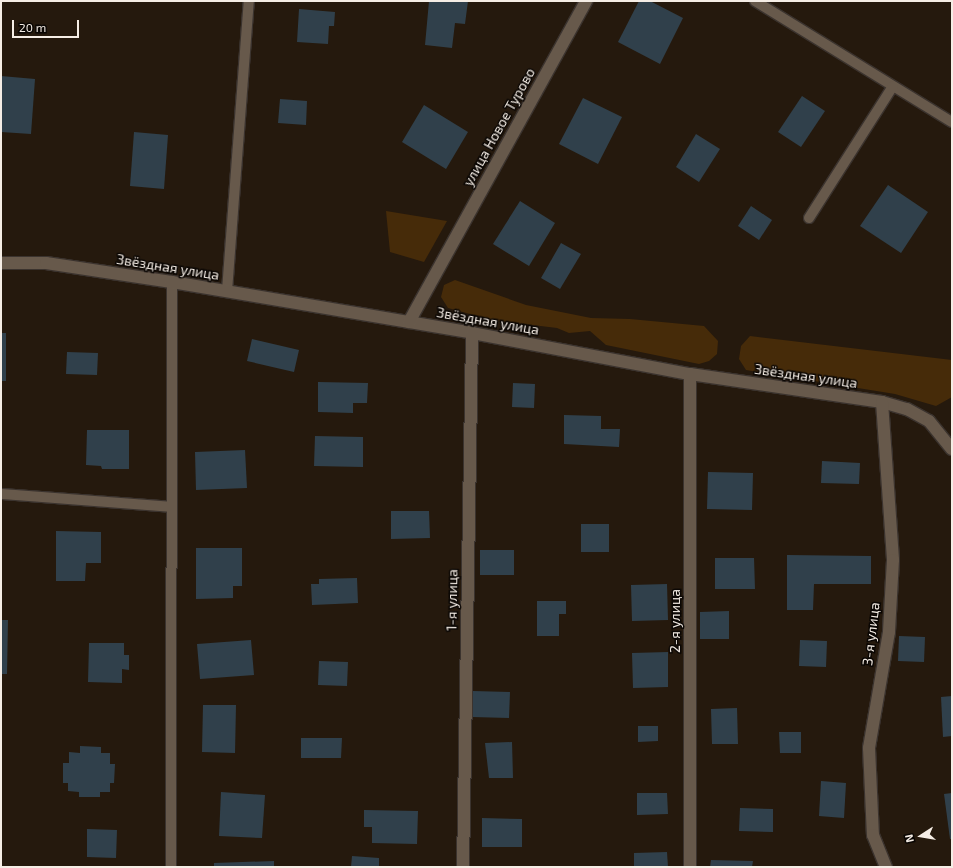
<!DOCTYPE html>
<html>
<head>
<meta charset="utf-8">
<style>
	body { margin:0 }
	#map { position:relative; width:953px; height:868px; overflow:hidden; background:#25190d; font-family:"Exo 2",sans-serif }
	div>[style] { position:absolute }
	.green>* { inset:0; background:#462b09 }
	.building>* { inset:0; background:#30404b }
	.roads { filter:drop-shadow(1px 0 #3b332e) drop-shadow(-1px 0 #3b332e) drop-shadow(0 1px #3b332e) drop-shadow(0 -1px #3b332e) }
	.lane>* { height:10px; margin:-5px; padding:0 5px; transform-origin:5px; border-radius:5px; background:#67594b }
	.street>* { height:12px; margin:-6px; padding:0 6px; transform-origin:6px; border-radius:6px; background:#67594b }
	span { translate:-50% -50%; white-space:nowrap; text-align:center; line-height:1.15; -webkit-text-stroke:3px #0a0603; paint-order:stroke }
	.street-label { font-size:14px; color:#f5ede5 }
	.frame { position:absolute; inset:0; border:2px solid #f5ede5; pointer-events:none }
	.north { position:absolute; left:901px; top:816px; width:40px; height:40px; -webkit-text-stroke:3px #0a0603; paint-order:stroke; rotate:258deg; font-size:11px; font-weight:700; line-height:16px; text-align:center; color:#f5ede5 }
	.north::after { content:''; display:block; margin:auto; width:14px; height:18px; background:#f5ede5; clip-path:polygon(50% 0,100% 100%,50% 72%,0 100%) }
	.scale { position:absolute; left:12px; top:20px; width:67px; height:18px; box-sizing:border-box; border:2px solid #f5ede5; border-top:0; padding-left:5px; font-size:12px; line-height:14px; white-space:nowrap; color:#f5ede5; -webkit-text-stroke:3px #0a0603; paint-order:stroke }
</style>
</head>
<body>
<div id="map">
	<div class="green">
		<div style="clip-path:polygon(386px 211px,447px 221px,424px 262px,390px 252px)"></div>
		<div style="clip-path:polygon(455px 280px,526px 305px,591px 318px,630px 319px,704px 326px,718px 341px,717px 354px,709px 361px,699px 364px,606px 345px,590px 331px,569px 333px,557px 328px,492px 320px,448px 308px,441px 297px,444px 285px)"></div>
		<div style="clip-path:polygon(750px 336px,952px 360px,952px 397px,936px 406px,895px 394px,746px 370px,739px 359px,741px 346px)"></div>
	</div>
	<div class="building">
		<div style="clip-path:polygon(429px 1px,468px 1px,465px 24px,455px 23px,452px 48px,425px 45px)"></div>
		<div style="clip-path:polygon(639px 1px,650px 1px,683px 18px,660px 64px,618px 42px)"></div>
		<div style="clip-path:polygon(299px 9px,335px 12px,334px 26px,329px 26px,328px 44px,297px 42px)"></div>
		<div style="clip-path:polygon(1px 76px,35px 79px,31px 134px,1px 132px)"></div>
		<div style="clip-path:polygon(802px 96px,825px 111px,801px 147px,778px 132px)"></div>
		<div style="clip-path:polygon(583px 98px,622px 117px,598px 164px,559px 144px)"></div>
		<div style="clip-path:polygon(280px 99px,307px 101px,306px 125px,278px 123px)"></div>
		<div style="clip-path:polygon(424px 105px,468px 132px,446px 169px,402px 142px)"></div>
		<div style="clip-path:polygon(134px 132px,168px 135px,164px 189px,130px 186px)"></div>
		<div style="clip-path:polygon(696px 134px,720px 149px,699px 182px,676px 167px)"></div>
		<div style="clip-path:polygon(888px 185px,928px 212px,901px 253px,860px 226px)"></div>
		<div style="clip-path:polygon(520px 201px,555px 223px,529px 266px,493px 244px)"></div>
		<div style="clip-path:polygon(751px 206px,772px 220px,759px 240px,738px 226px)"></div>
		<div style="clip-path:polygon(561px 243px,581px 254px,560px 289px,541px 278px)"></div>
		<div style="clip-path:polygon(1px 333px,6px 333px,6px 381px,1px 381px)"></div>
		<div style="clip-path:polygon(252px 339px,299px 350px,294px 372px,247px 361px)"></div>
		<div style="clip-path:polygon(67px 352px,98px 353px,97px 375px,66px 374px)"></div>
		<div style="clip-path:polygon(318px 382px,368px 383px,367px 403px,353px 403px,353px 413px,318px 412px)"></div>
		<div style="clip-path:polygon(513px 383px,535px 384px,534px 408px,512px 407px)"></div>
		<div style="clip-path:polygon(564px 415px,601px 416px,601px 429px,620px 429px,619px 447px,564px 444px)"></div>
		<div style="clip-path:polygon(87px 430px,129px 430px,129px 469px,102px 469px,101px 466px,86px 465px)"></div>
		<div style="clip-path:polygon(315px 436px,363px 437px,363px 467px,314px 466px)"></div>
		<div style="clip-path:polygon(245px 450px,247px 488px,196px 490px,195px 452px)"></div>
		<div style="clip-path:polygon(822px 461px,860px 463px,859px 484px,821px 483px)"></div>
		<div style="clip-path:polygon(708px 472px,753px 473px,752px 510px,707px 509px)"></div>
		<div style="clip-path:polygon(391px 511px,429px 511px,430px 538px,391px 539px)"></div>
		<div style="clip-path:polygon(581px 524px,609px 524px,609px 552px,581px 552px)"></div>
		<div style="clip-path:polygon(56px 531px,101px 532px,101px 563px,86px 563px,85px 581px,56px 581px)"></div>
		<div style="clip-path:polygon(196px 548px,242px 548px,242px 586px,233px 586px,233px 598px,196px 599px)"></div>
		<div style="clip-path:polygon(480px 550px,514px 550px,514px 575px,480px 575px)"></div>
		<div style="clip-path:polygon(787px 555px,871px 556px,871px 584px,814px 584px,813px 610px,787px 610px)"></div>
		<div style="clip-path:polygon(715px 558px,754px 558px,755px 589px,715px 589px)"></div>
		<div style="clip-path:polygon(357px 578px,358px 603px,312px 605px,311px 584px,319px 584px,319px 579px)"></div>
		<div style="clip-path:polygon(667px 584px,668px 620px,632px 621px,631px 585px)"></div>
		<div style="clip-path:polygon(537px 601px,566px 601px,566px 614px,559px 614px,559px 636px,537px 636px)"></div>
		<div style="clip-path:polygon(729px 611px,729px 639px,700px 639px,700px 612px)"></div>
		<div style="clip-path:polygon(1px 620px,8px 620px,7px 674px,1px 674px)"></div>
		<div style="clip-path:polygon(899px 636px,925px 637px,924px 662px,898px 661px)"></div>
		<div style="clip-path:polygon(251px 640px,254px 675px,200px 679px,197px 644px)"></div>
		<div style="clip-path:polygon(800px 640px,827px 641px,826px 667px,799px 666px)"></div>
		<div style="clip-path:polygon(89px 643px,124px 643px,124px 655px,129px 655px,129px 670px,122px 669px,122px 683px,88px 682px)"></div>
		<div style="clip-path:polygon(668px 652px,668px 687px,633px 688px,632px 653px)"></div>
		<div style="clip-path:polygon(319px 661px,348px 662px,347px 686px,318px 685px)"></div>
		<div style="clip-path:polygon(473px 691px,510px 692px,509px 718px,472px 717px)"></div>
		<div style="clip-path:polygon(952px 696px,952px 736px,943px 737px,941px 697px)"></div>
		<div style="clip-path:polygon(203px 705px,236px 705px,235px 753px,202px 752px)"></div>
		<div style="clip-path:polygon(737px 708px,738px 744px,712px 744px,711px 709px)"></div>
		<div style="clip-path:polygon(638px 726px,658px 726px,658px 741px,638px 742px)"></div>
		<div style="clip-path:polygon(779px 732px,801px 732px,801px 753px,780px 753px)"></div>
		<div style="clip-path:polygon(301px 738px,342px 738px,341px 758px,301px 758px)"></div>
		<div style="clip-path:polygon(512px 742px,513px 778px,489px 778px,485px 743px)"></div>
		<div style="clip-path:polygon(80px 746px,101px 747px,101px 753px,110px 753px,110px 764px,115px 764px,114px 783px,110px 783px,110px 792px,100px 792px,100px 797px,79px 797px,79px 792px,68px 791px,68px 783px,63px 783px,63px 763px,69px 763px,69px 752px,80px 753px)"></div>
		<div style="clip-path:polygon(821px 781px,846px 783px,844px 818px,819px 816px)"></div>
		<div style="clip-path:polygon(221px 792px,265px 795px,262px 838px,219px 836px)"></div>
		<div style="clip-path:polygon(637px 793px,667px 793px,668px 814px,637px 815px)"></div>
		<div style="clip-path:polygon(952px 793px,952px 839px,950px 839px,944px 794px)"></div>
		<div style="clip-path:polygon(740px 808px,773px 809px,773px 832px,739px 831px)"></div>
		<div style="clip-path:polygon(364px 810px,418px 811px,417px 844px,372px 843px,372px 827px,364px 827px)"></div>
		<div style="clip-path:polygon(482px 818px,522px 819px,522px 847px,482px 847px)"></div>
		<div style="clip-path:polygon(87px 829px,117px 830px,116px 858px,87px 857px)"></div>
		<div style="clip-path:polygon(667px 852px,668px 867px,634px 867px,634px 853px)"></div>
		<div style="clip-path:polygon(352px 856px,379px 858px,379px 867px,351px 867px)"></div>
		<div style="clip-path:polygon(711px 860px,753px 861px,752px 867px,710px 867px)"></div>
		<div style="clip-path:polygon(274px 861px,274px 867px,214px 867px,214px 863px)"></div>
	</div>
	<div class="roads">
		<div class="lane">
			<div style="left:755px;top:1px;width:231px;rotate:31.6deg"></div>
			<div style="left:809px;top:218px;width:156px;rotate:-57.5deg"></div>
			<div style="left:227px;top:291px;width:291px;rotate:-85.7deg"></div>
			<div style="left:1px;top:494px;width:171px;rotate:4.3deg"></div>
			<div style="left:171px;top:867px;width:585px;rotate:-89.9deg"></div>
		</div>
		<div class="street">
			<div style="left:1px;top:263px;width:45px"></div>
			<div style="left:46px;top:263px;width:127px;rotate:8.6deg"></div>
			<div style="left:172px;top:282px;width:304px;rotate:9.6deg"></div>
			<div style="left:472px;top:333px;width:222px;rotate:10.7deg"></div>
			<div style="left:690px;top:374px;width:194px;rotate:8.3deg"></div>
			<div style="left:882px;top:402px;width:26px;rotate:16deg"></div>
			<div style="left:907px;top:409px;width:25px;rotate:29deg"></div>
			<div style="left:929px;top:421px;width:36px;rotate:51deg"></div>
			<div style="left:409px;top:322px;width:367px;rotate:-61.1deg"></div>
			<div style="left:882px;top:402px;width:158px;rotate:86deg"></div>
			<div style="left:893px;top:560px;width:72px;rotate:93.2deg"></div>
			<div style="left:889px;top:632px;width:118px;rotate:99.8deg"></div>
			<div style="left:869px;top:748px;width:87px;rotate:87.4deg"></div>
			<div style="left:873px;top:835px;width:35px;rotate:68deg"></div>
			<div style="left:463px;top:867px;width:534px;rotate:-89.03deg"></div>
			<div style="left:690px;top:867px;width:493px;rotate:-90deg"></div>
		</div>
	</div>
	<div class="street-label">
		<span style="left:499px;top:127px;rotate:-61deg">улица Новое Турово</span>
		<span style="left:168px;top:267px;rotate:9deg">Звёздная улица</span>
		<span style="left:488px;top:321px;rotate:10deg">Звёздная улица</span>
		<span style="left:806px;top:376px;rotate:8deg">Звёздная улица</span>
		<span style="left:452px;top:600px;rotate:-89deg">1-я улица</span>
		<span style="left:675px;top:621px;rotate:-90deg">2-я улица</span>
		<span style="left:871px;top:634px;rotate:-83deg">3-я улица</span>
	</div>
	<div class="frame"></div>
	<div class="north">N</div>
	<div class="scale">20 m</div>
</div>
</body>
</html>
